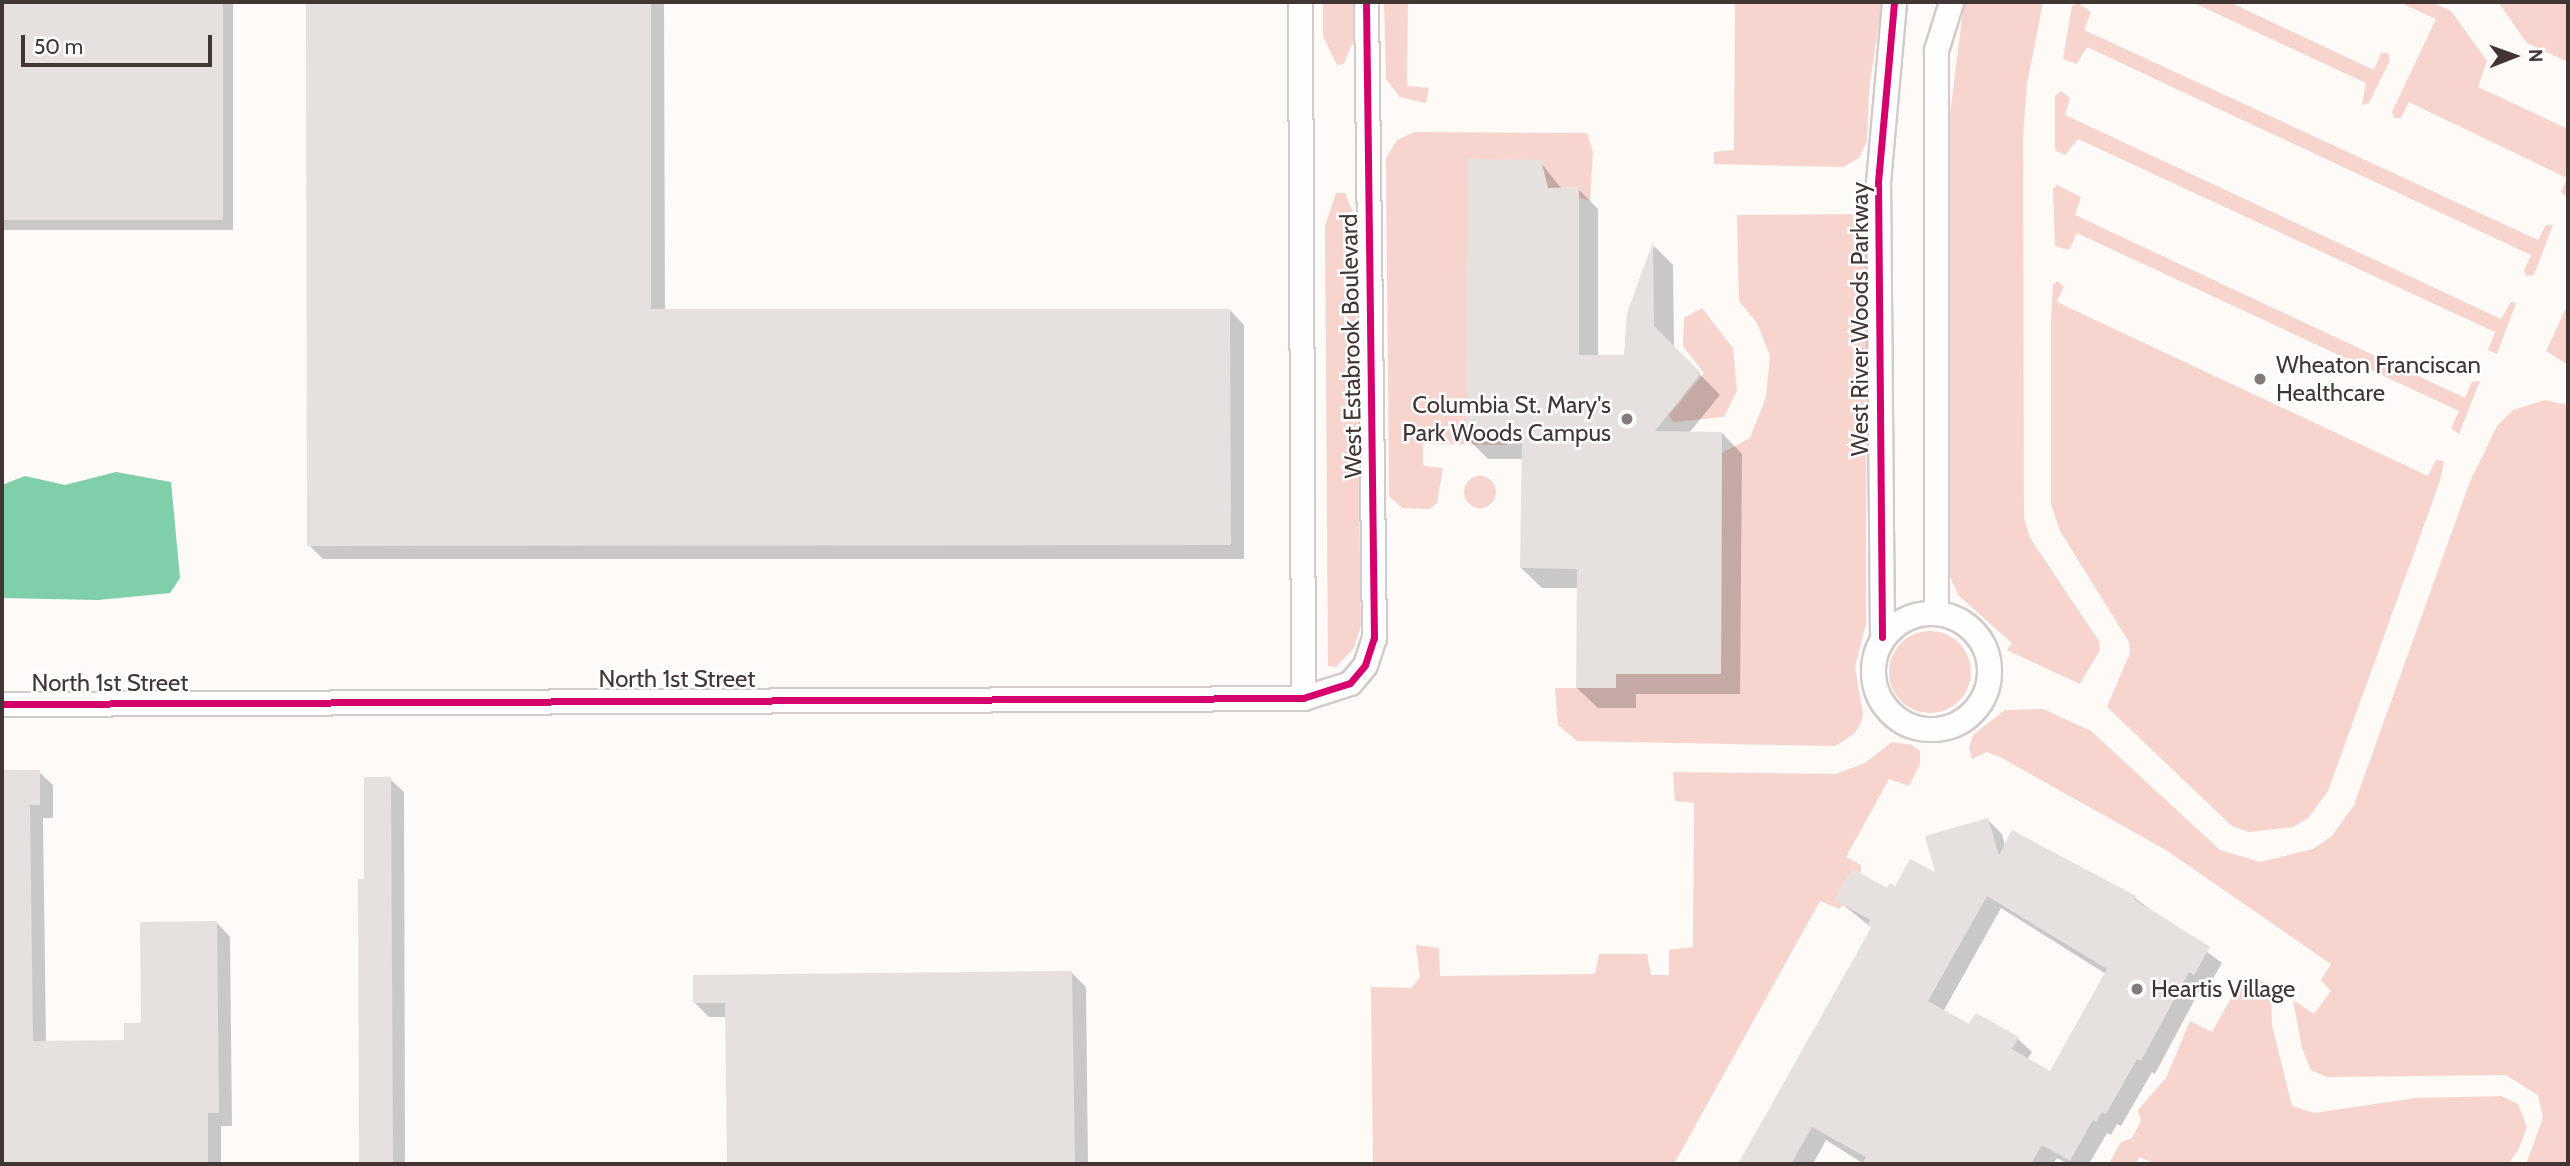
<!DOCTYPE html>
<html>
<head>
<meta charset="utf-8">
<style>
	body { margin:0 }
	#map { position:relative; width:2570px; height:1166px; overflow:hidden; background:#fdfaf8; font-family:Cabin,sans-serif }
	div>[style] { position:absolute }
	.green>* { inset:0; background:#f7d4cd }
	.round { border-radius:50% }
	.water>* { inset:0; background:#7ecfaa }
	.shadow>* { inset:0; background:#0003 }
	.building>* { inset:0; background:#e6e0de }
	.roads { filter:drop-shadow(2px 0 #d2cbca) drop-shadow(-2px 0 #d2cbca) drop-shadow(0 2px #d2cbca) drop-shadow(0 -2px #d2cbca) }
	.street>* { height:23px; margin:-11.5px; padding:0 11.5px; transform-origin:11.5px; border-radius:11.5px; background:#fffefe }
	.street>.ring { margin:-11.5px; padding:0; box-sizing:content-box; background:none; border:23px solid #fffefe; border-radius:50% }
	.cycleway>* { height:7px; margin:-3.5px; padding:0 3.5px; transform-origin:3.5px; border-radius:3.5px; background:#d6006c }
	.dots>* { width:19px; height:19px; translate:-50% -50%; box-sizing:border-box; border:4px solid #fff; border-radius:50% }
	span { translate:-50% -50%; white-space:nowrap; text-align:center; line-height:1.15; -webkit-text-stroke:5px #fff; paint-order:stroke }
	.street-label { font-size:24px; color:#413634 }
	.poi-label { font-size:24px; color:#413634 }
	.left { translate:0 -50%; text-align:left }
	.right { translate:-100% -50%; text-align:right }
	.frame { position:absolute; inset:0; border:4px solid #413634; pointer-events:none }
	.north { position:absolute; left:2479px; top:21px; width:70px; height:70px; -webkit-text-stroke:5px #fff; paint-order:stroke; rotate:89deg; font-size:19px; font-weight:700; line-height:28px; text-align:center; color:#413634 }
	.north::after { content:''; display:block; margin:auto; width:24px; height:32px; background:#413634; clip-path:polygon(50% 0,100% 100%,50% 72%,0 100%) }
	.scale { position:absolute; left:21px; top:35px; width:191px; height:32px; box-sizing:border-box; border:4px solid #413634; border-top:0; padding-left:9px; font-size:21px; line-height:24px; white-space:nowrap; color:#413634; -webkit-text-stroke:5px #fff; paint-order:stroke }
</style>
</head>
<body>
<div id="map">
	<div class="green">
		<div style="clip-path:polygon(1323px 2px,1356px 2px,1356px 33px,1344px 64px,1337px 65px,1323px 36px)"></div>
		<div style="clip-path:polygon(1384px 2px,1408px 2px,1407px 86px,1429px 88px,1426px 103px,1400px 97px,1386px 79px)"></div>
		<div style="clip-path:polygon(1735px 2px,1882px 2px,1869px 90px,1867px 141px,1859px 158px,1843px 167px,1714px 164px,1714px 152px,1734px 150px)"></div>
		<div style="clip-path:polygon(1964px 2px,2043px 2px,2027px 84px,2023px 137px,2024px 518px,2030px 538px,2099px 641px,2100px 650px,2080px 684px,2007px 650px,2012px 643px,1959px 596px,1948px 573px,1948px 130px)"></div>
		<div style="clip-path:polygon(2192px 2px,2229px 2px,2374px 70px,2381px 53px,2388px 53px,2390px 60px,2369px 103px,2362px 105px,2366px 83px)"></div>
		<div style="clip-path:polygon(2399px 2px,2431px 2px,2451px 11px,2487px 61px,2478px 87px,2568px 129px,2568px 198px,2561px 192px,2567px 178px,2409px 102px,2401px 118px,2394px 118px,2392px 112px,2436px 19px)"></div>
		<div style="clip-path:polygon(2498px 2px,2568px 2px,2568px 62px,2527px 43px)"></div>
		<div style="clip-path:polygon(2078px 3px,2091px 12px,2084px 30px,2538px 240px,2546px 225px,2553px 225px,2534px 275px,2526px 276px,2524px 271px,2531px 255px,2087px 47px,2077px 64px,2063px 59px,2072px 6px)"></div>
		<div style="clip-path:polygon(2061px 91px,2070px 98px,2065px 115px,2501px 319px,2511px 302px,2516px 303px,2497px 354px,2488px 350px,2495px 332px,2078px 139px,2065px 155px,2055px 150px,2055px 96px)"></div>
		<div style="clip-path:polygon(1415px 132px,1587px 133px,1593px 152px,1590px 201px,1578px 197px,1578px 187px,1548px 188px,1540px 160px,1466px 439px,1507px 439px,1507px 445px,1423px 444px,1423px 466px,1443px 468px,1437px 503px,1430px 509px,1402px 508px,1389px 496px,1386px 158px,1397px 140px)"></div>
		<div style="clip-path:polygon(2057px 185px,2081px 197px,2075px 215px,2465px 398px,2472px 382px,2480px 381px,2459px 434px,2451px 428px,2459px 411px,2077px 233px,2069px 250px,2055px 246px,2053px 189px)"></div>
		<div style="clip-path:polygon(1336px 193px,1345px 193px,1355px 217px,1361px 625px,1354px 648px,1336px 667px,1328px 666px,1325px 226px)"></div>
		<div style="clip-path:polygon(1866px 214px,1866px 624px,1855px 667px,1863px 714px,1861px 723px,1854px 734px,1835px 746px,1577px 741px,1558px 725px,1555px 688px,1616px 688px,1615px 674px,1721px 674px,1722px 453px,1750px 438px,1766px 397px,1770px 356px,1757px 323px,1739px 301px,1737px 215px)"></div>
		<div style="clip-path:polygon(2058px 281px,2064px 287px,2057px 301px,2061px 304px,2428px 476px,2436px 460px,2444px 461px,2440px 481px,2328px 791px,2308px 818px,2293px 827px,2249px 832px,2232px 826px,2107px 707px,2130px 653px,2129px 642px,2060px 531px,2051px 504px,2051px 321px,2053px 284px)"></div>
		<div style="clip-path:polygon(2568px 304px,2568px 365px,2546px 351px)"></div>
		<div style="clip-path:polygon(1702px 308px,1733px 348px,1737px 391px,1724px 417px,1673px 422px,1669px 415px,1704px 373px,1683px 346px,1684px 318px)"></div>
		<div style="clip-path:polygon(2545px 400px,2568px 405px,2568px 1164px,2526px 1164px,2543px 1118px,2538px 1095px,2506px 1075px,2327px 1077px,2311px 1070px,2302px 1048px,2293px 1000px,2314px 1014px,2331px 991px,2321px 980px,2331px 964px,2166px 850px,2000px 757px,1987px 752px,1972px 759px,1969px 748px,1973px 735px,2005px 710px,2043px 709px,2091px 731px,2220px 850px,2260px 862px,2313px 849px,2332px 836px,2354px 805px,2469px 484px,2497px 426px,2513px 410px)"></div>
		<div class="round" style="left:1464px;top:476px;width:32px;height:32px"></div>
		<div class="round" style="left:1889px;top:631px;width:82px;height:82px"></div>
		<div style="clip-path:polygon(1892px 742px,1912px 745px,1920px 751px,1920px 764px,1909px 786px,1889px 779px,1846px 857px,1861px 865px,1861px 873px,1853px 869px,1835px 900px,1843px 904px,1840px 909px,1820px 901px,1674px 1164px,1373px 1164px,1371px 987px,1411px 988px,1420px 977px,1416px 945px,1439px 948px,1440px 976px,1595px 974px,1599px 954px,1647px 954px,1651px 975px,1669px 975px,1669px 950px,1693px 947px,1694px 803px,1675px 801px,1673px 772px,1836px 774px,1865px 763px)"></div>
		<div style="clip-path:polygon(2260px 981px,2271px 984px,2272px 1025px,2292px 1106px,2314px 1113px,2416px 1098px,2501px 1096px,2518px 1104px,2527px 1127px,2519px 1148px,2508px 1164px,2156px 1164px,2139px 1157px,2136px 1164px,2109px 1164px,2121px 1142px,2132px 1138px,2141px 1121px,2138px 1110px,2166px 1078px,2190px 1021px,2212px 1032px,2234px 993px,2245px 984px)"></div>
	</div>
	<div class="water">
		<div style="clip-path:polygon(116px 472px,171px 482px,180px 578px,170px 593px,98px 600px,2px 598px,2px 485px,25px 476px,65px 485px)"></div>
	</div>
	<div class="shadow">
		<div style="clip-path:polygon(2px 2px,233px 2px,233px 230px,2px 230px)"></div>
		<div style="clip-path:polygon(307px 2px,664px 2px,665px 311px,1230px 310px,1244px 325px,1244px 559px,323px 559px,309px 545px)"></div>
		<div style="clip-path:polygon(1540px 162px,1562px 189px,1578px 189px,1598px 209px,1598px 357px,1626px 357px,1629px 313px,1654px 246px,1673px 265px,1674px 348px,1720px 395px,1689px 433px,1722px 433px,1742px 454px,1740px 694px,1636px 694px,1636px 708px,1598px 708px,1577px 688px,1579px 588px,1542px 588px,1521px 568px,1523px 459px,1488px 459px,1468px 439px)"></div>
		<div style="clip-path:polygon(2px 772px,39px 772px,53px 785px,53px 818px,43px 818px,46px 1042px,126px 1041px,217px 923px,230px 937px,232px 1126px,221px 1126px,221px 1164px,2px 1164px)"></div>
		<div style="clip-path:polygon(390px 779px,404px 792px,405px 1164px,361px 1164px,360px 881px,366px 881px)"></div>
		<div style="clip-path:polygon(evenodd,1988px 820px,2002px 834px,2005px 846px,2013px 832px,2135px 898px,2222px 963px,2208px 987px,2203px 984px,2155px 1074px,2152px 1072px,2121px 1126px,2117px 1124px,2111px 1135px,2107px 1133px,2089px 1164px,2068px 1164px,2057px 1158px,2053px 1164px,1864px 1164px,1826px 1140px,1813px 1164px,1740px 1164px,1872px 928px,1837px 900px,1938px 876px,1988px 820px,2001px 908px,2106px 974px,2051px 1073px,2027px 1060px,2032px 1052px,2018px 1039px,1970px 1027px,1943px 1012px,2001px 908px)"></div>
		<div style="clip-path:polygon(1072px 973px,1086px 987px,1088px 1164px,729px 1164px,727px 1017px,709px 1017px,695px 1003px)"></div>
	</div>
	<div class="building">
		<div style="clip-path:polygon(2px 2px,223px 2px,223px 220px,2px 220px)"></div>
		<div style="clip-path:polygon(306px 2px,651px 2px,651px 309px,1230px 309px,1231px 545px,307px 546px)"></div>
		<div style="clip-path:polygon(1468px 159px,1541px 160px,1548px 188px,1579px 187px,1579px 355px,1624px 355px,1627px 313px,1653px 242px,1654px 326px,1701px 373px,1655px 431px,1722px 432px,1721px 674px,1616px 674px,1616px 688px,1576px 688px,1577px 569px,1520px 568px,1522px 439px,1466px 439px)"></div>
		<div style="clip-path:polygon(2px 770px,40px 770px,40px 805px,30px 805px,33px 1041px,124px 1040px,124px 1023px,141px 1023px,140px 922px,217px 921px,219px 1113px,208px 1113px,208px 1164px,2px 1164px)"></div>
		<div style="clip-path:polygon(364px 777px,391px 777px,393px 1164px,359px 1164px,358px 879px,364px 879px)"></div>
		<div style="clip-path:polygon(evenodd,1988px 818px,1999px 855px,2012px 830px,2136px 896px,2134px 899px,2210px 947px,2194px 975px,2189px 972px,2141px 1061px,2137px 1059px,2106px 1114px,2102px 1112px,2096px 1122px,2093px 1120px,2070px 1161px,2042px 1145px,2031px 1164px,1862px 1164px,1866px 1157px,1812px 1127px,1791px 1164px,1738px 1164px,1871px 928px,1867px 925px,1870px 920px,1835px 900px,1853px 869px,1887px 888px,1890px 883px,1895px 886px,1910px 859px,1935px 872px,1925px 836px,1988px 818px,1987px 896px,2107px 969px,2050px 1071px,2012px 1049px,2019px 1037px,1976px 1013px,1969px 1024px,1928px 1001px,1987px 896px)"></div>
		<div style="clip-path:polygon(1072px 971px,1075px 1164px,727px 1164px,725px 1003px,693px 1003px,693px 975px)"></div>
	</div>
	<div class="roads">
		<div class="street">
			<div style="left:1300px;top:2px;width:696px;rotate:89.75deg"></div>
			<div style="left:1936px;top:613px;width:563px;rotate:-90deg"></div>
			<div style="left:1936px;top:50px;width:50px;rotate:-72.6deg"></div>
			<div class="ring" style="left:1873px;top:613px;width:93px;height:93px"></div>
			<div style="left:1882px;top:637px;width:455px;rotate:-90.5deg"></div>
			<div style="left:1878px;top:182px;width:181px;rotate:-84.9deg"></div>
			<div style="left:2px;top:704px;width:1301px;rotate:-0.26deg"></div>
			<div style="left:1303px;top:698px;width:49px;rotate:-17.7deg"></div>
			<div style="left:1350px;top:683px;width:23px;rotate:-50deg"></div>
			<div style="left:1365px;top:665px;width:28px;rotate:-72deg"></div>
			<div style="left:1374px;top:638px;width:636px;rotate:-90.72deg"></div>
		</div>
	</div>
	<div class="cycleway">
		<div style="left:1882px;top:637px;width:455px;rotate:-90.5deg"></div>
		<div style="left:1878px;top:182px;width:181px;rotate:-84.9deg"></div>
		<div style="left:2px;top:704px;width:1301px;rotate:-0.26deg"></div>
		<div style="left:1303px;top:698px;width:49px;rotate:-17.7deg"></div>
		<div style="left:1350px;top:683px;width:23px;rotate:-50deg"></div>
		<div style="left:1365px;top:665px;width:28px;rotate:-72deg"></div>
		<div style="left:1374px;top:638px;width:636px;rotate:-90.72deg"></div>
	</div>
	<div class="dots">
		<div style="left:2260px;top:379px;background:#837b79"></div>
		<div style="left:1627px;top:419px;background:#837b79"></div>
		<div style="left:2137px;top:989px;background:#837b79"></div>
	</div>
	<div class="street-label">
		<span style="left:1860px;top:319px;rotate:-90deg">West River Woods Parkway</span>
		<span style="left:1351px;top:346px;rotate:-91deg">West Estabrook Boulevard</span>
		<span style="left:677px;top:679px">North 1st Street</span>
		<span style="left:110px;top:683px">North 1st Street</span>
	</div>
	<div class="poi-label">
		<span class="left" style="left:2276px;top:379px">Wheaton Franciscan<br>Healthcare</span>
		<span class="right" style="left:1611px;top:419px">Columbia St. Mary's<br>Park Woods Campus</span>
		<span class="left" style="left:2151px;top:989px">Heartis Village</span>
	</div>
	<div class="frame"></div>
	<div class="north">N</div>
	<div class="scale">50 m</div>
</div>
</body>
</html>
